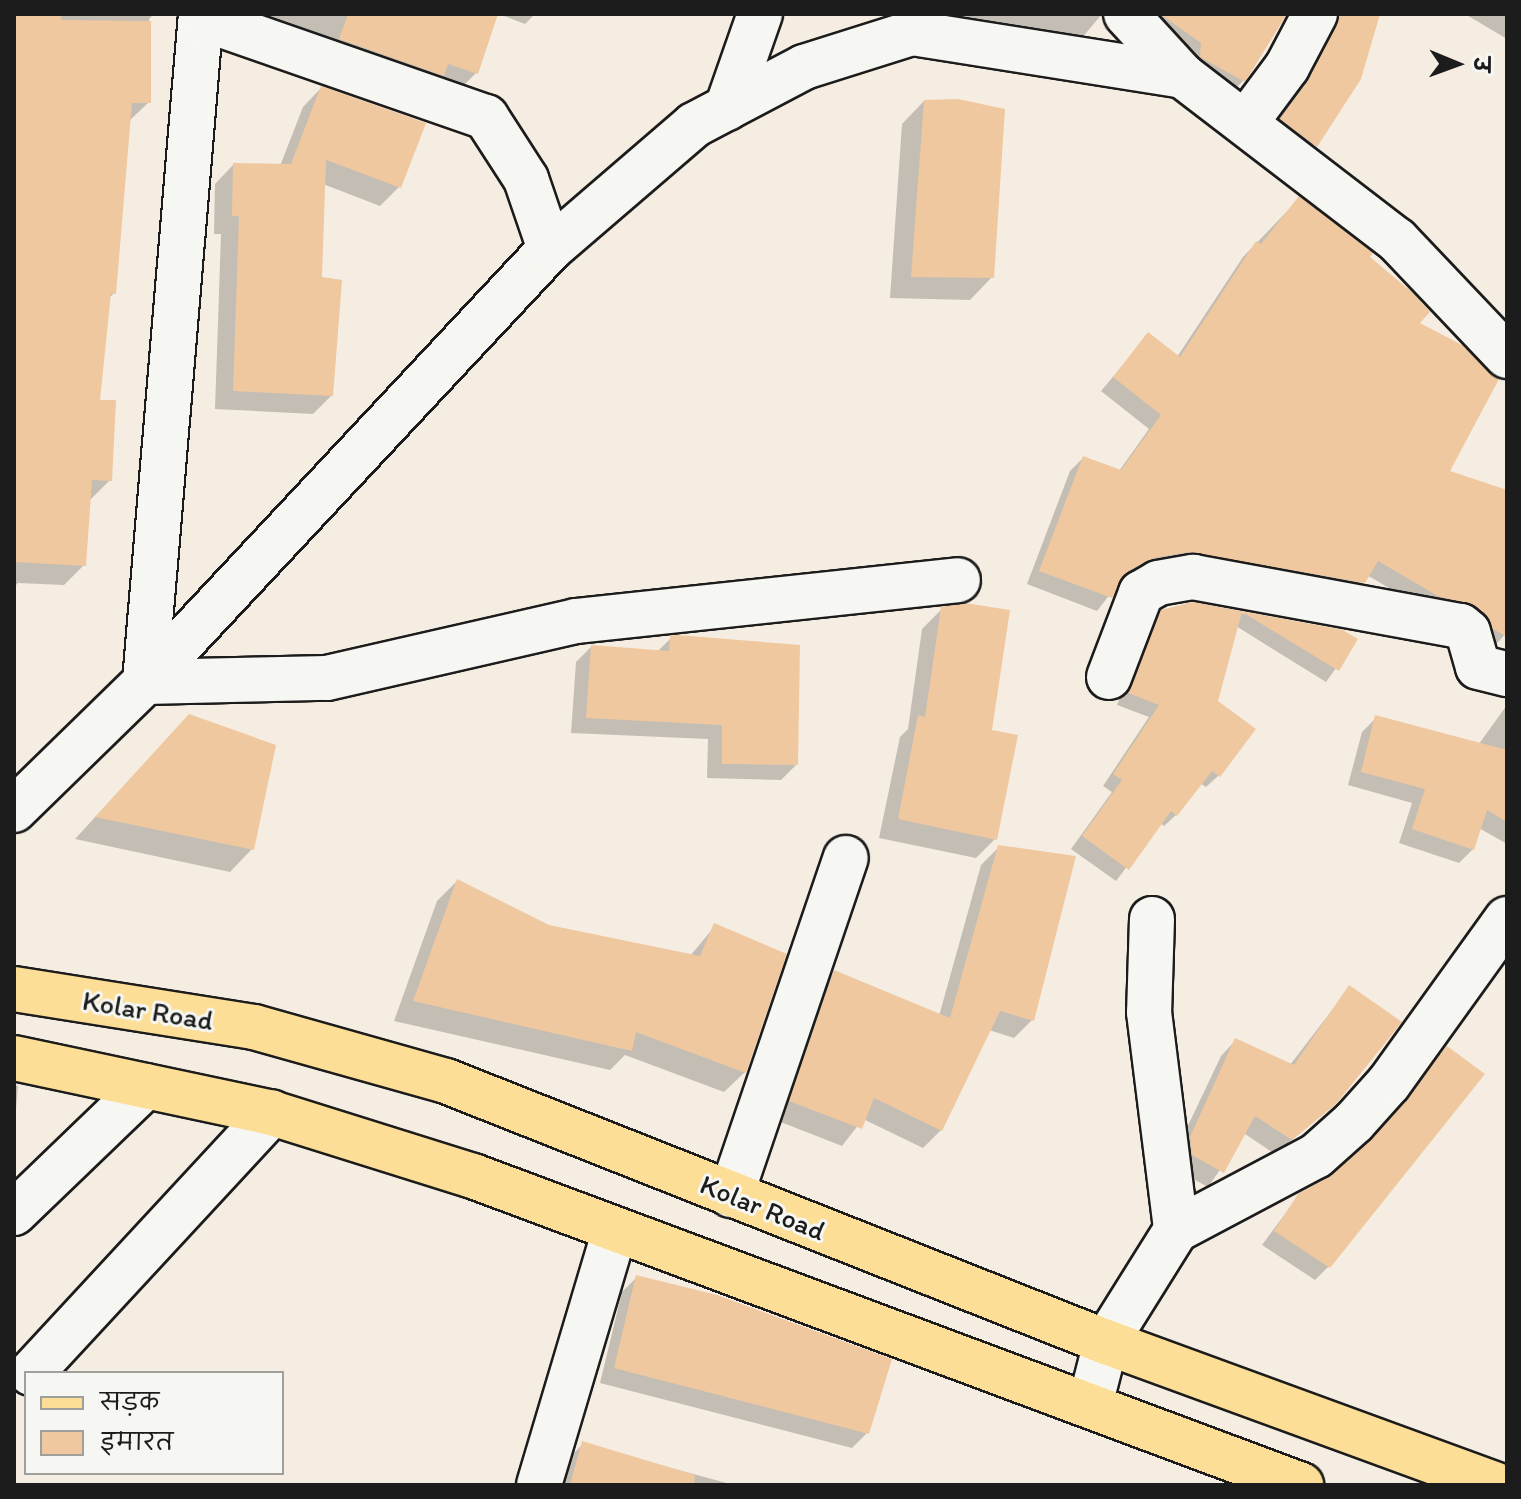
<!DOCTYPE html>
<html>
<head>
<meta charset="utf-8">
<style>
	body { margin:0 }
	#map { position:relative; width:1521px; height:1499px; overflow:hidden; background:#f5ede1; font-family:Itim,"Playpen Sans Deva",sans-serif }
	div>[style] { position:absolute }
	.shadow>* { inset:0; background:#0003 }
	.building>* { inset:0; background:#efc89f }
	.roads { filter:drop-shadow(2px 0 #1c1c1c) drop-shadow(-2px 0 #1c1c1c) drop-shadow(0 2px #1c1c1c) drop-shadow(0 -2px #1c1c1c) }
	.minor>* { height:44px; margin:-22px; padding:0 22px; transform-origin:22px; border-radius:22px; background:#f6f6f2 }
	.major>* { height:44px; margin:-22px; padding:0 22px; transform-origin:22px; border-radius:22px; background:#fdde96 }
	span { translate:-50% -50%; white-space:nowrap; text-align:center; line-height:1.15; -webkit-text-stroke:6px #f6f6f2; paint-order:stroke }
	.street-label { font-size:28px; color:#1c1c1c }
	.frame { position:absolute; inset:0; border:16px solid #1c1c1c; pointer-events:none }
	.legend { position:absolute; left:24px; top:1371px; width:260px; height:104px; box-sizing:border-box; background:#f6f6f2; border:2px solid #9f9f9c; margin:0; padding:10px 14px; list-style:none; font-size:24px; color:#1c1c1c }
	.legend li { display:flex; align-items:center; gap:16px; height:40px }
	.legend b { width:40px; border:2px solid #9f9f9c }
	.north { position:absolute; left:1417px; top:24px; width:80px; height:80px; -webkit-text-stroke:6px #f6f6f2; paint-order:stroke; rotate:91deg; font-size:22px; font-weight:700; line-height:32px; text-align:center; color:#1c1c1c }
	.north::after { content:''; display:block; margin:auto; width:28px; height:36px; background:#1c1c1c; clip-path:polygon(50% 0,100% 100%,50% 72%,0 100%) }
</style>
</head>
<body>
<div id="map">
	<div class="shadow">
		<div style="clip-path:polygon(14px 14px,154px 14px,149px 19px,149px 102px,128px 122px,114px 293px,108px 299px,98px 401px,110px 480px,90px 500px,84px 565px,64px 585px,18px 583px,14px 587px)"></div>
		<div style="clip-path:polygon(243px 14px,496px 14px,476px 73px,461px 88px)"></div>
		<div style="clip-path:polygon(499px 14px,535px 14px,525px 24px)"></div>
		<div style="clip-path:polygon(934px 14px,1102px 14px,1071px 51px)"></div>
		<div style="clip-path:polygon(1126px 14px,1284px 14px,1243px 81px,1227px 97px)"></div>
		<div style="clip-path:polygon(1317px 14px,1378px 14px,1359px 79px,1300px 162px,1265px 135px,1293px 97px,1322px 43px)"></div>
		<div style="clip-path:polygon(1465px 14px,1507px 14px,1507px 39px)"></div>
		<div style="clip-path:polygon(321px 88px,399px 187px,380px 206px,323px 184px,320px 279px,332px 395px,313px 414px,215px 409px,221px 234px,214px 234px,215px 184px,233px 165px,280px 166px,303px 107px)"></div>
		<div style="clip-path:polygon(924px 101px,992px 277px,970px 300px,890px 298px,902px 124px)"></div>
		<div style="clip-path:polygon(1299px 199px,1368px 257px,1417px 323px,1447px 473px,1507px 492px,1507px 632px,1492px 649px,1367px 575px,1350px 595px,1138px 571px,1121px 580px,1097px 611px,1027px 584px,1070px 471px,1083px 458px,1119px 471px,1149px 429px,1101px 391px,1148px 335px,1177px 357px,1243px 257px)"></div>
		<div style="clip-path:polygon(1193px 604px,1343px 632px,1356px 640px,1326px 682px,1236px 626px,1216px 701px,1253px 730px,1218px 776px,1206px 787px,1200px 783px,1176px 815px,1164px 826px,1160px 823px,1116px 881px,1071px 849px,1112px 792px,1103px 786px,1149px 717px,1117px 705px,1150px 624px,1162px 612px)"></div>
		<div style="clip-path:polygon(942px 609px,989px 732px,995px 839px,976px 858px,879px 838px,900px 737px,908px 729px,922px 629px)"></div>
		<div style="clip-path:polygon(671px 638px,796px 765px,781px 780px,707px 778px,708px 739px,571px 733px,576px 662px,591px 647px,657px 652px)"></div>
		<div style="clip-path:polygon(1507px 705px,1507px 844px,1479px 828px,1473px 849px,1459px 863px,1399px 843px,1412px 803px,1348px 785px,1362px 732px,1376px 718px,1476px 748px)"></div>
		<div style="clip-path:polygon(167px 739px,252px 849px,230px 872px,75px 839px)"></div>
		<div style="clip-path:polygon(999px 847px,1032px 1020px,1014px 1038px,989px 1030px,941px 1130px,923px 1148px,863px 1119px,842px 1146px,773px 1119px,817px 990px,835px 973px,939px 1016px,981px 865px)"></div>
		<div style="clip-path:polygon(457px 881px,549px 926px,690px 956px,715px 926px,745px 1072px,724px 1092px,625px 1055px,610px 1070px,394px 1021px,437px 901px)"></div>
		<div style="clip-path:polygon(1349px 988px,1335px 1103px,1275px 1154px,1245px 1134px,1208px 1187px,1177px 1170px,1175px 1153px,1221px 1056px,1236px 1040px,1290px 1065px)"></div>
		<div style="clip-path:polygon(1447px 1048px,1329px 1266px,1315px 1280px,1262px 1245px,1299px 1195px,1334px 1176px,1363px 1150px)"></div>
		<div style="clip-path:polygon(14px 1085px,18px 1086px,14px 1133px)"></div>
		<div style="clip-path:polygon(637px 1277px,867px 1433px,852px 1448px,600px 1383px,622px 1292px)"></div>
		<div style="clip-path:polygon(583px 1444px,734px 1485px,560px 1485px,568px 1459px)"></div>
	</div>
	<div class="building">
		<div style="clip-path:polygon(14px 14px,62px 14px,61px 20px,151px 21px,151px 103px,132px 103px,116px 294px,111px 293px,100px 400px,116px 400px,112px 481px,92px 480px,86px 566px,14px 562px)"></div>
		<div style="clip-path:polygon(348px 14px,498px 14px,478px 74px,448px 64px,444px 76px,339px 39px)"></div>
		<div style="clip-path:polygon(1160px 14px,1287px 14px,1245px 82px,1200px 57px,1201px 43px)"></div>
		<div style="clip-path:polygon(1340px 14px,1380px 14px,1361px 79px,1317px 147px,1280px 119px,1309px 79px)"></div>
		<div style="clip-path:polygon(321px 86px,426px 123px,401px 188px,326px 160px,322px 277px,342px 280px,333px 396px,233px 391px,239px 216px,232px 216px,233px 163px,291px 164px)"></div>
		<div style="clip-path:polygon(958px 99px,1005px 109px,994px 278px,911px 277px,924px 100px)"></div>
		<div style="clip-path:polygon(1299px 196px,1373px 253px,1370px 257px,1413px 293px,1430px 312px,1420px 323px,1462px 345px,1499px 379px,1450px 471px,1507px 490px,1507px 637px,1493px 629px,1477px 607px,1438px 596px,1378px 561px,1365px 583px,1189px 552px,1153px 558px,1128px 571px,1112px 598px,1039px 571px,1083px 456px,1121px 470px,1161px 415px,1113px 377px,1148px 332px,1180px 357px,1256px 241px,1261px 244px)"></div>
		<div style="clip-path:polygon(1193px 602px,1343px 630px,1358px 639px,1339px 671px,1242px 612px,1218px 701px,1256px 729px,1220px 777px,1212px 771px,1177px 816px,1171px 811px,1129px 870px,1082px 836px,1122px 780px,1113px 774px,1159px 705px,1128px 693px,1161px 610px)"></div>
		<div style="clip-path:polygon(965px 603px,1010px 610px,992px 730px,1018px 735px,997px 840px,898px 819px,918px 715px,925px 717px,941px 607px)"></div>
		<div style="clip-path:polygon(677px 635px,800px 645px,798px 765px,722px 764px,722px 725px,586px 718px,591px 645px,669px 651px,670px 636px)"></div>
		<div style="clip-path:polygon(189px 714px,276px 745px,254px 850px,95px 817px)"></div>
		<div style="clip-path:polygon(1375px 715px,1507px 750px,1507px 822px,1487px 810px,1474px 850px,1412px 829px,1425px 789px,1361px 772px)"></div>
		<div style="clip-path:polygon(998px 845px,1076px 856px,1034px 1021px,1000px 1011px,942px 1131px,874px 1098px,862px 1129px,789px 1101px,834px 970px,950px 1018px)"></div>
		<div style="clip-path:polygon(457px 879px,549px 925px,700px 956px,714px 923px,787px 954px,746px 1073px,636px 1032px,632px 1051px,413px 1001px)"></div>
		<div style="clip-path:polygon(1349px 985px,1402px 1022px,1336px 1104px,1292px 1140px,1255px 1116px,1224px 1173px,1192px 1155px,1190px 1137px,1235px 1038px,1294px 1065px)"></div>
		<div style="clip-path:polygon(1447px 1046px,1485px 1074px,1330px 1268px,1274px 1231px,1298px 1194px,1332px 1175px,1372px 1139px)"></div>
		<div style="clip-path:polygon(636px 1275px,717px 1295px,892px 1359px,869px 1434px,614px 1368px)"></div>
		<div style="clip-path:polygon(582px 1441px,695px 1475px,694px 1485px,570px 1485px)"></div>
	</div>
	<div class="roads">
		<div class="minor">
			<div style="left:201px;top:14px;width:670px;rotate:94.79deg"></div>
			<div style="left:145px;top:682px;width:182px;rotate:-1.3deg"></div>
			<div style="left:327px;top:678px;width:255px;rotate:-12.9deg"></div>
			<div style="left:576px;top:621px;width:384px;rotate:-6.1deg"></div>
			<div style="left:1126px;top:14px;width:84px;rotate:47.4deg"></div>
			<div style="left:1183px;top:76px;width:270px;rotate:37.5deg"></div>
			<div style="left:1397px;top:240px;width:160px;rotate:46.5deg"></div>
			<div style="left:201px;top:18px;width:302px;rotate:19.2deg"></div>
			<div style="left:486px;top:117px;width:74px;rotate:57.2deg"></div>
			<div style="left:526px;top:179px;width:74px;rotate:71.1deg"></div>
			<div style="left:912px;top:33px;width:274px;rotate:9deg"></div>
			<div style="left:727px;top:108px;width:100px;rotate:-70.7deg"></div>
			<div style="left:1246px;top:122px;width:69px;rotate:-53.3deg"></div>
			<div style="left:1287px;top:67px;width:60px;rotate:-62.2deg"></div>
			<div style="left:1109px;top:677px;width:90px;rotate:-69.1deg"></div>
			<div style="left:1141px;top:593px;width:20px;rotate:-30deg"></div>
			<div style="left:1158px;top:583px;width:36px;rotate:-10deg"></div>
			<div style="left:1193px;top:577px;width:272px;rotate:10.4deg"></div>
			<div style="left:1461px;top:626px;width:9px;rotate:41deg"></div>
			<div style="left:1468px;top:632px;width:36px;rotate:74deg"></div>
			<div style="left:1478px;top:667px;width:30px;rotate:14deg"></div>
			<div style="left:14px;top:810px;width:183px;rotate:-44.3deg"></div>
			<div style="left:145px;top:682px;width:593px;rotate:-46.91deg"></div>
			<div style="left:550px;top:249px;width:190px;rotate:-40.7deg"></div>
			<div style="left:694px;top:125px;width:124px;rotate:-27.8deg"></div>
			<div style="left:804px;top:67px;width:113px;rotate:-17.5deg"></div>
			<div style="left:912px;top:33px;width:23px;rotate:-56deg"></div>
			<div style="left:1152px;top:919px;width:93px;rotate:91.8deg"></div>
			<div style="left:1149px;top:1012px;width:220px;rotate:82.9deg"></div>
			<div style="left:731px;top:1195px;width:356px;rotate:-71.2deg"></div>
			<div style="left:14px;top:1213px;width:183px;rotate:-43.9deg"></div>
			<div style="left:31px;top:1373px;width:355px;rotate:-47.2deg"></div>
			<div style="left:1090px;top:1405px;width:65px;rotate:-75.7deg"></div>
			<div style="left:1106px;top:1342px;width:132px;rotate:-58deg"></div>
			<div style="left:1176px;top:1230px;width:158px;rotate:-27.9deg"></div>
			<div style="left:1316px;top:1156px;width:51px;rotate:-41.8deg"></div>
			<div style="left:1354px;top:1122px;width:52px;rotate:-48.1deg"></div>
			<div style="left:1389px;top:1083px;width:202px;rotate:-54.3deg"></div>
			<div style="left:539px;top:1485px;width:266px;rotate:-73.4deg"></div>
		</div>
		<div class="major">
			<div style="left:14px;top:989px;width:243px;rotate:9deg"></div>
			<div style="left:254px;top:1027px;width:199px;rotate:15.7deg"></div>
			<div style="left:446px;top:1081px;width:710px;rotate:21.58deg"></div>
			<div style="left:1106px;top:1342px;width:415px;rotate:20.1deg"></div>
			<div style="left:14px;top:1058px;width:264px;rotate:12deg"></div>
			<div style="left:272px;top:1113px;width:211px;rotate:17.4deg"></div>
			<div style="left:473px;top:1176px;width:884px;rotate:20.46deg"></div>
		</div>
	</div>
	<div class="street-label">
		<span style="left:148px;top:1010px;rotate:9deg">Kolar Road</span>
		<span style="left:763px;top:1207px;rotate:22deg">Kolar Road</span>
	</div>
	<div class="frame"></div>
	<ul class="legend">
	<li><b style="height:10px;background:#fdde96"></b>सड़क</li>
	<li><b style="height:22px;background:#efc89f"></b>इमारत</li>
	</ul>
	<div class="north">उ</div>
</div>
</body>
</html>
